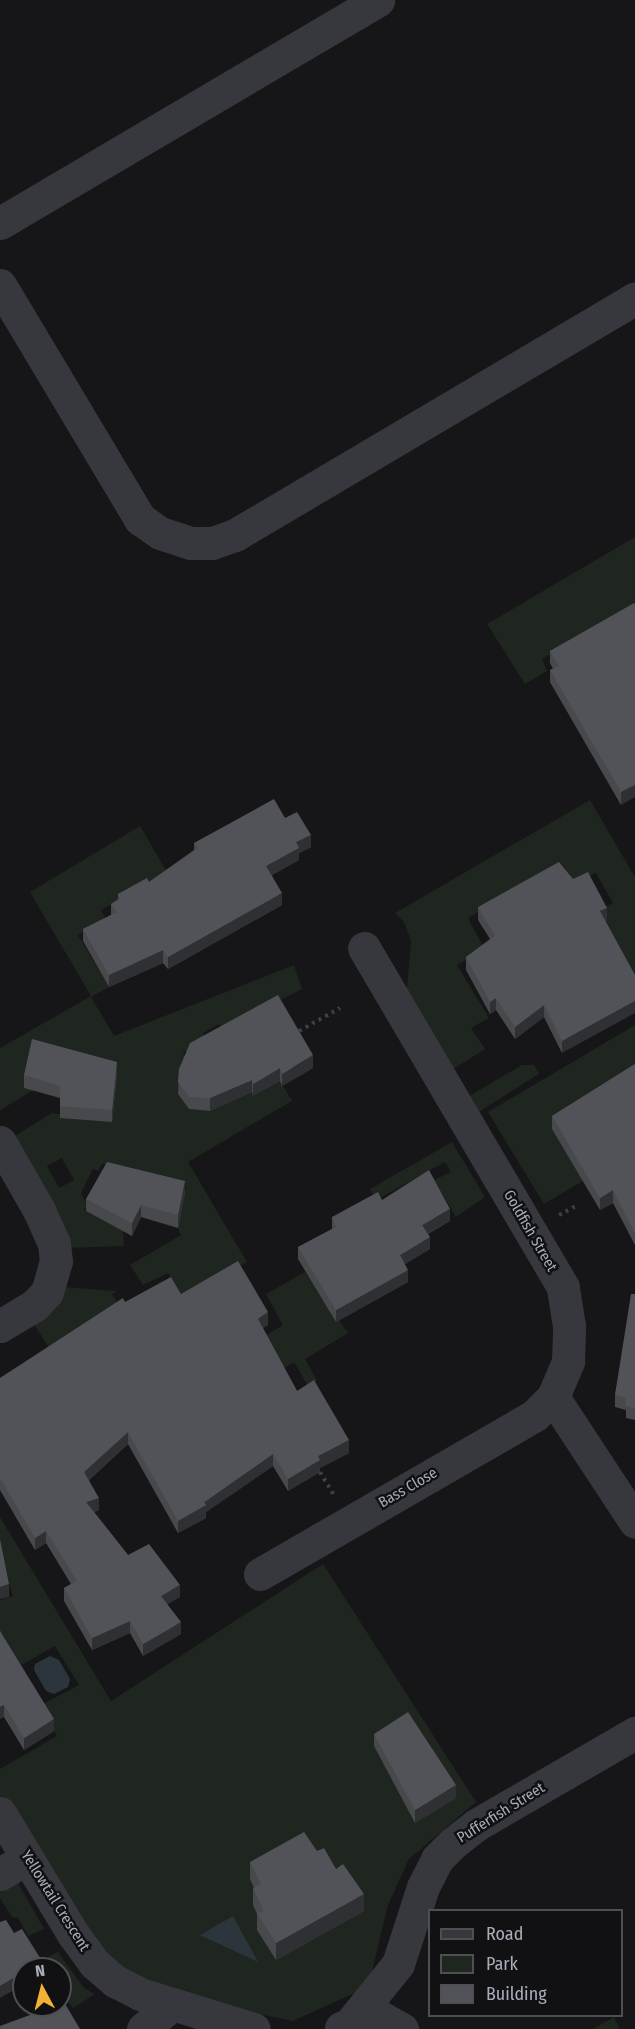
<!DOCTYPE html>
<html>
<head>
<meta charset="utf-8">
<style>
	body { margin:0 }
	#map { position:relative; width:635px; height:2029px; overflow:hidden; background:#161618; font-family:"Fira Sans Condensed",sans-serif }
	div>[style] { position:absolute }
	.green>* { inset:0; background:#1e261f }
	.water>* { inset:0; background:#2c353c }
	.path>* { height:4px; margin-top:-2px; transform-origin:0; background:repeating-linear-gradient(90deg,#3d3f44 0 3px,transparent 0 7.5px) }
	.street>* { height:33px; margin:-16.5px; padding:0 16.5px; transform-origin:16.5px; border-radius:16.5px; background:#37383d }
	.wall>* { inset:0; background:#47494d }
	.shaded-wall>* { inset:0; background:#2f3033 }
	.building>* { inset:0; background:#525359 }
	span { translate:-50% -50%; white-space:nowrap; text-align:center; line-height:1.15; -webkit-text-stroke:5px #111113; paint-order:stroke }
	.street-label { font-size:15px; color:#a8adb8 }
	.legend { position:absolute; left:428px; top:1909px; width:195px; height:108px; box-sizing:border-box; background:#111113; border:2px solid #4d4f55; margin:0; padding:8px 10px; list-style:none; font-size:18px; color:#a8adb8 }
	.legend li { display:flex; align-items:center; gap:12px; height:30px }
	.legend b { width:30px; border:2px solid #4d4f55 }
	.north { position:absolute; left:12px; top:1957px; width:60px; height:60px; box-sizing:border-box; background:#111113; border:2px solid #4d4f55; border-radius:50%; rotate:353deg; font-size:16px; font-weight:700; line-height:24px; text-align:center; color:#a8adb8 }
	.north::after { content:''; display:block; margin:auto; width:21px; height:27px; background:#f2b134; clip-path:polygon(50% 0,100% 100%,50% 72%,0 100%) }
</style>
</head>
<body>
<div id="map">
	<div class="green">
		<div style="clip-path:polygon(635px 537px,635px 606px,542px 659px,547px 671px,525px 684px,487px 624px)"></div>
		<div style="clip-path:polygon(590px 800px,635px 877px,635px 989px,600px 923px,601px 909px,613px 903px,596px 873px,574px 883px,561px 863px,468px 918px,485px 950px,457px 965px,489px 1018px,471px 1028px,485px 1049px,447px 1073px,406px 1000px,411px 941px,404px 922px,395px 913px)"></div>
		<div style="clip-path:polygon(evenodd,140px 826px,167px 872px,101px 910px,105px 918px,78px 935px,109px 987px,91px 997px,114px 1036px,294px 965px,302px 989px,222px 1030px,219px 1024px,203px 1033px,205px 1040px,183px 1053px,189px 1067px,178px 1094px,189px 1109px,210px 1111px,252px 1092px,254px 1096px,280px 1081px,292px 1101px,188px 1162px,247px 1262px,183px 1296px,168px 1273px,143px 1285px,130px 1265px,181px 1235px,178px 1228px,186px 1186px,102px 1164px,98px 1171px,93px 1169px,81px 1193px,87px 1205px,84px 1210px,123px 1231px,124px 1246px,66px 1248px,10px 1139px,52px 1113px,60px 1114px,60px 1118px,117px 1075px,34px 1090px,0 1110px,0 1048px,91px 996px,30px 892px,140px 826px,62px 1158px,74px 1180px,59px 1188px,47px 1166px,62px 1158px)"></div>
		<div style="clip-path:polygon(635px 1025px,635px 1066px,593px 1175px,544px 1204px,488px 1112px)"></div>
		<div style="clip-path:polygon(522px 1065px,534px 1065px,539px 1074px,474px 1115px,464px 1099px)"></div>
		<div style="clip-path:polygon(452px 1142px,485px 1197px,456px 1217px,434px 1180px,451px 1172px,445px 1162px,376px 1200px,370px 1189px)"></div>
		<div style="clip-path:polygon(305px 1272px,348px 1333px,305px 1359px,317px 1381px,308px 1386px,294px 1362px,283px 1369px,205px 1372px,283px 1325px,266px 1294px)"></div>
		<div style="clip-path:polygon(62px 1287px,117px 1291px,112px 1294px,120px 1307px,49px 1348px,31px 1319px)"></div>
		<div style="clip-path:polygon(0 1517px,111px 1701px,323px 1564px,476px 1802px,409px 1859px,388px 1905px,368px 1987px,293px 2021px,209px 2004px,110px 1965px,0 1797px,0 1769px,57px 1736px,39px 1706px,79px 1685px,55px 1646px,16px 1668px,0 1646px,0 1600px,13px 1596px,0 1552px)"></div>
		<div style="clip-path:polygon(10px 1881px,18px 1883px,44px 1929px,28px 1936px,18px 1918px,12px 1917px,0 1898px,0 1888px)"></div>
		<div style="clip-path:polygon(58px 1952px,84px 1988px,95px 1994px,73px 2008px,60px 1992px,60px 1969px,49px 1969px,43px 1959px)"></div>
		<div style="clip-path:polygon(614px 2017px,620px 2029px,593px 2029px)"></div>
	</div>
	<div class="water">
		<div style="clip-path:polygon(50px 1656px,59px 1660px,70px 1679px,68px 1687px,54px 1694px,46px 1691px,34px 1670px,35px 1664px)"></div>
		<div style="clip-path:polygon(233px 1916px,258px 1962px,200px 1935px)"></div>
	</div>
	<div class="path">
		<div style="left:299px;top:1031px;width:47px;rotate:-29.3deg"></div>
		<div style="left:559px;top:1215px;width:19px;rotate:-28deg"></div>
		<div style="left:320px;top:1472px;width:26px;rotate:59deg"></div>
	</div>
	<div class="street">
		<div style="left:0;top:223px;width:439px;rotate:-30.5deg"></div>
		<div style="left:0;top:285px;width:273px;rotate:59.1deg"></div>
		<div style="left:140px;top:519px;width:24px;rotate:35deg"></div>
		<div style="left:160px;top:533px;width:33px;rotate:18deg"></div>
		<div style="left:191px;top:543px;width:21px"></div>
		<div style="left:212px;top:543px;width:24px;rotate:-19deg"></div>
		<div style="left:235px;top:535px;width:465px;rotate:-30.6deg"></div>
		<div style="left:0;top:1142px;width:78px;rotate:60.2deg"></div>
		<div style="left:39px;top:1210px;width:36px;rotate:66deg"></div>
		<div style="left:54px;top:1243px;width:18px;rotate:84deg"></div>
		<div style="left:56px;top:1261px;width:32px;rotate:106deg"></div>
		<div style="left:47px;top:1292px;width:18px;rotate:133deg"></div>
		<div style="left:35px;top:1305px;width:41px;rotate:149deg"></div>
		<div style="left:553px;top:1397px;width:149px;rotate:56.7deg"></div>
		<div style="left:260px;top:1574px;width:318px;rotate:-30deg"></div>
		<div style="left:535px;top:1415px;width:25px;rotate:-45deg"></div>
		<div style="left:553px;top:1397px;width:39px;rotate:-67deg"></div>
		<div style="left:568px;top:1361px;width:35px;rotate:-88deg"></div>
		<div style="left:569px;top:1326px;width:39px;rotate:-99deg"></div>
		<div style="left:563px;top:1287px;width:393px;rotate:-120.4deg"></div>
		<div style="left:0;top:1813px;width:141px;rotate:58.9deg"></div>
		<div style="left:73px;top:1934px;width:36px;rotate:54deg"></div>
		<div style="left:94px;top:1963px;width:28px;rotate:41deg"></div>
		<div style="left:115px;top:1981px;width:28px;rotate:27deg"></div>
		<div style="left:140px;top:1994px;width:119px;rotate:17.1deg"></div>
		<div style="left:0;top:1874px;width:31px;rotate:-31deg"></div>
		<div style="left:352px;top:2021px;width:73px;rotate:-51.1deg"></div>
		<div style="left:398px;top:1964px;width:81px;rotate:-72deg"></div>
		<div style="left:423px;top:1887px;width:31px;rotate:-63deg"></div>
		<div style="left:437px;top:1859px;width:23px;rotate:-45deg"></div>
		<div style="left:453px;top:1843px;width:29px;rotate:-38deg"></div>
		<div style="left:476px;top:1825px;width:184px;rotate:-30.1deg"></div>
		<div style="left:341px;top:2028px;width:28px;rotate:-23deg"></div>
		<div style="left:367px;top:2017px;width:15px;rotate:4deg"></div>
		<div style="left:382px;top:2018px;width:23px;rotate:29deg"></div>
		<div style="left:143px;top:2029px;width:39px;rotate:-40deg"></div>
	</div>
	<div class="wall">
		<div style="clip-path:polygon(635px 604px,621px 805px,550px 682px,550px 670px,553px 669px,550px 663px,550px 651px)"></div>
		<div style="clip-path:polygon(285px 818px,311px 847px,299px 853px,299px 860px,272px 875px,282px 905px,168px 969px,163px 963px,109px 987px,83px 941px,83px 929px,111px 915px,111px 904px,118px 899px,118px 894px,149px 882px,194px 850px,194px 843px)"></div>
		<div style="clip-path:polygon(478px 907px,607px 920px,605px 921px,562px 1053px,544px 1017px,515px 1039px,496px 1010px,490px 1014px,466px 970px,466px 957px,490px 939px,478px 920px)"></div>
		<div style="clip-path:polygon(635px 1064px,635px 1245px,613px 1203px,600px 1210px,552px 1129px,552px 1116px)"></div>
		<div style="clip-path:polygon(313px 1068px,282px 1086px,280px 1081px,253px 1096px,252px 1092px,210px 1111px,189px 1109px,178px 1094px,179px 1069px)"></div>
		<div style="clip-path:polygon(24px 1075px,117px 1075px,112px 1122px,60px 1118px,60px 1098px,24px 1088px)"></div>
		<div style="clip-path:polygon(185px 1193px,178px 1228px,141px 1217px,132px 1236px,86px 1211px,86px 1199px)"></div>
		<div style="clip-path:polygon(382px 1200px,450px 1221px,428px 1234px,430px 1249px,405px 1264px,408px 1282px,336px 1322px,298px 1259px,298px 1247px,332px 1229px,332px 1217px)"></div>
		<div style="clip-path:polygon(181px 1294px,268px 1325px,263px 1328px,297px 1391px,349px 1453px,320px 1468px,320px 1472px,288px 1491px,273px 1466px,206px 1512px,206px 1518px,178px 1533px,128px 1444px,89px 1480px,99px 1510px,94px 1512px,128px 1555px,180px 1597px,167px 1604px,181px 1634px,143px 1656px,130px 1633px,92px 1650px,64px 1601px,64px 1588px,71px 1584px,46px 1543px,35px 1550px,0 1490px,0 1378px,125px 1302px)"></div>
		<div style="clip-path:polygon(635px 1294px,635px 1420px,626px 1418px,626px 1410px,615px 1407px,615px 1395px)"></div>
		<div style="clip-path:polygon(0 1631px,54px 1731px,24px 1750px,4px 1717px)"></div>
		<div style="clip-path:polygon(374px 1734px,456px 1798px,415px 1823px,374px 1746px)"></div>
		<div style="clip-path:polygon(317px 1851px,336px 1869px,364px 1911px,276px 1960px,257px 1930px,257px 1914px,253px 1905px,253px 1888px,254px 1888px,250px 1879px,250px 1862px)"></div>
	</div>
	<div class="shaded-wall">
		<div style="clip-path:polygon(635px 785px,635px 797px,621px 805px,621px 792px)"></div>
		<div style="clip-path:polygon(311px 835px,311px 847px,299px 853px,299px 860px,266px 878px,266px 866px,296px 842px)"></div>
		<div style="clip-path:polygon(282px 893px,282px 905px,168px 969px,168px 957px)"></div>
		<div style="clip-path:polygon(607px 908px,607px 920px,600px 923px,600px 911px)"></div>
		<div style="clip-path:polygon(163px 950px,163px 963px,109px 987px,109px 975px)"></div>
		<div style="clip-path:polygon(496px 998px,496px 1010px,490px 1014px,490px 1002px)"></div>
		<div style="clip-path:polygon(635px 1001px,635px 1013px,562px 1053px,562px 1041px)"></div>
		<div style="clip-path:polygon(544px 1005px,544px 1017px,515px 1039px,515px 1027px)"></div>
		<div style="clip-path:polygon(313px 1055px,313px 1068px,282px 1086px,282px 1074px)"></div>
		<div style="clip-path:polygon(117px 1062px,117px 1075px,112px 1122px,112px 1110px)"></div>
		<div style="clip-path:polygon(280px 1068px,280px 1081px,253px 1096px,253px 1084px)"></div>
		<div style="clip-path:polygon(252px 1080px,252px 1092px,210px 1111px,210px 1098px)"></div>
		<div style="clip-path:polygon(185px 1181px,185px 1193px,178px 1228px,178px 1215px)"></div>
		<div style="clip-path:polygon(613px 1190px,613px 1203px,600px 1210px,600px 1198px)"></div>
		<div style="clip-path:polygon(141px 1205px,141px 1217px,132px 1236px,132px 1223px)"></div>
		<div style="clip-path:polygon(450px 1209px,450px 1221px,422px 1237px,422px 1225px)"></div>
		<div style="clip-path:polygon(430px 1237px,430px 1249px,400px 1267px,400px 1255px)"></div>
		<div style="clip-path:polygon(408px 1270px,408px 1282px,336px 1322px,336px 1310px)"></div>
		<div style="clip-path:polygon(268px 1312px,268px 1325px,258px 1331px,258px 1319px)"></div>
		<div style="clip-path:polygon(128px 1432px,128px 1444px,84px 1484px,84px 1472px)"></div>
		<div style="clip-path:polygon(349px 1440px,349px 1453px,320px 1468px,320px 1472px,288px 1491px,288px 1479px,318px 1456px)"></div>
		<div style="clip-path:polygon(273px 1454px,273px 1466px,206px 1512px,206px 1518px,178px 1533px,178px 1521px)"></div>
		<div style="clip-path:polygon(99px 1498px,99px 1510px,86px 1514px,86px 1502px)"></div>
		<div style="clip-path:polygon(46px 1531px,46px 1543px,35px 1550px,35px 1538px)"></div>
		<div style="clip-path:polygon(9px 1584px,9px 1597px,0 1599px,0 1587px)"></div>
		<div style="clip-path:polygon(180px 1585px,180px 1597px,161px 1608px,161px 1596px)"></div>
		<div style="clip-path:polygon(130px 1621px,130px 1633px,92px 1650px,92px 1638px)"></div>
		<div style="clip-path:polygon(181px 1622px,181px 1634px,143px 1656px,143px 1644px)"></div>
		<div style="clip-path:polygon(4px 1705px,4px 1717px,0 1719px,0 1707px)"></div>
		<div style="clip-path:polygon(54px 1719px,54px 1731px,24px 1750px,24px 1738px)"></div>
		<div style="clip-path:polygon(456px 1785px,456px 1798px,415px 1823px,415px 1810px)"></div>
		<div style="clip-path:polygon(364px 1894px,364px 1911px,276px 1960px,276px 1943px)"></div>
		<div style="clip-path:polygon(42px 1961px,42px 1969px,28px 1969px)"></div>
		<div style="clip-path:polygon(24px 1972px,24px 1984px,0 1998px,0 1986px)"></div>
	</div>
	<div class="building">
		<div style="clip-path:polygon(634px 603px,635px 604px,635px 785px,621px 792px,550px 670px,559px 666px,550px 651px)"></div>
		<div style="clip-path:polygon(274px 799px,285px 818px,297px 812px,311px 835px,296px 842px,299px 848px,266px 866px,282px 893px,168px 957px,163px 950px,109px 975px,83px 929px,117px 912px,111px 904px,120px 899px,118px 894px,147px 878px,149px 882px,198px 848px,194px 843px)"></div>
		<div style="clip-path:polygon(559px 862px,573px 879px,588px 872px,607px 908px,600px 911px,635px 975px,635px 1001px,562px 1041px,544px 1005px,515px 1027px,496px 998px,490px 1002px,466px 957px,495px 936px,478px 907px)"></div>
		<div style="clip-path:polygon(278px 995px,313px 1055px,282px 1074px,280px 1068px,253px 1084px,252px 1080px,210px 1098px,189px 1097px,178px 1082px,179px 1069px,190px 1043px)"></div>
		<div style="clip-path:polygon(32px 1039px,117px 1062px,112px 1110px,60px 1106px,60px 1086px,24px 1075px)"></div>
		<div style="clip-path:polygon(635px 1064px,635px 1233px,613px 1190px,600px 1198px,552px 1116px)"></div>
		<div style="clip-path:polygon(107px 1162px,185px 1181px,178px 1215px,141px 1205px,132px 1223px,86px 1199px)"></div>
		<div style="clip-path:polygon(429px 1170px,450px 1209px,422px 1225px,430px 1237px,400px 1255px,408px 1270px,336px 1310px,298px 1247px,336px 1227px,332px 1217px,378px 1192px,382px 1200px)"></div>
		<div style="clip-path:polygon(238px 1261px,268px 1312px,258px 1319px,297px 1391px,314px 1380px,349px 1440px,318px 1456px,320px 1460px,288px 1479px,273px 1454px,204px 1502px,206px 1505px,178px 1521px,128px 1432px,84px 1472px,99px 1498px,86px 1502px,128px 1555px,149px 1544px,180px 1585px,161px 1596px,181px 1622px,143px 1644px,130px 1621px,92px 1638px,64px 1588px,77px 1581px,46px 1531px,35px 1538px,0 1478px,0 1378px,123px 1298px,125px 1302px,171px 1277px,181px 1294px)"></div>
		<div style="clip-path:polygon(631px 1294px,635px 1294px,635px 1408px,626px 1406px,626px 1398px,615px 1395px)"></div>
		<div style="clip-path:polygon(0 1539px,9px 1584px,0 1587px)"></div>
		<div style="clip-path:polygon(0 1631px,54px 1719px,24px 1738px,4px 1705px,0 1707px)"></div>
		<div style="clip-path:polygon(408px 1712px,456px 1785px,415px 1810px,374px 1734px)"></div>
		<div style="clip-path:polygon(304px 1832px,317px 1851px,324px 1848px,336px 1869px,343px 1864px,364px 1894px,276px 1943px,257px 1913px,264px 1911px,253px 1888px,261px 1884px,250px 1862px)"></div>
		<div style="clip-path:polygon(6px 1920px,14px 1933px,22px 1929px,42px 1961px,28px 1969px,24px 1969px,24px 1972px,0 1986px,0 1922px)"></div>
		<div style="clip-path:polygon(64px 2002px,80px 2029px,0 2029px,0 2026px,57px 2005px,60px 2005px,60px 2004px)"></div>
	</div>
	<div class="street-label">
		<span style="left:530px;top:1231px;rotate:60deg">Goldfish Street</span>
		<span style="left:408px;top:1488px;rotate:-30deg">Bass Close</span>
		<span style="left:501px;top:1813px;rotate:-32deg">Pufferfish Street</span>
		<span style="left:55px;top:1901px;rotate:58deg">Yellowtail Crescent</span>
	</div>
	<ul class="legend">
	<li><b style="height:8px;background:#37383d"></b>Road</li>
	<li><b style="height:16px;background:#1e261f"></b>Park</li>
	<li><b style="height:16px;background:#525359"></b>Building</li>
	</ul>
	<div class="north">N</div>
</div>
</body>
</html>
